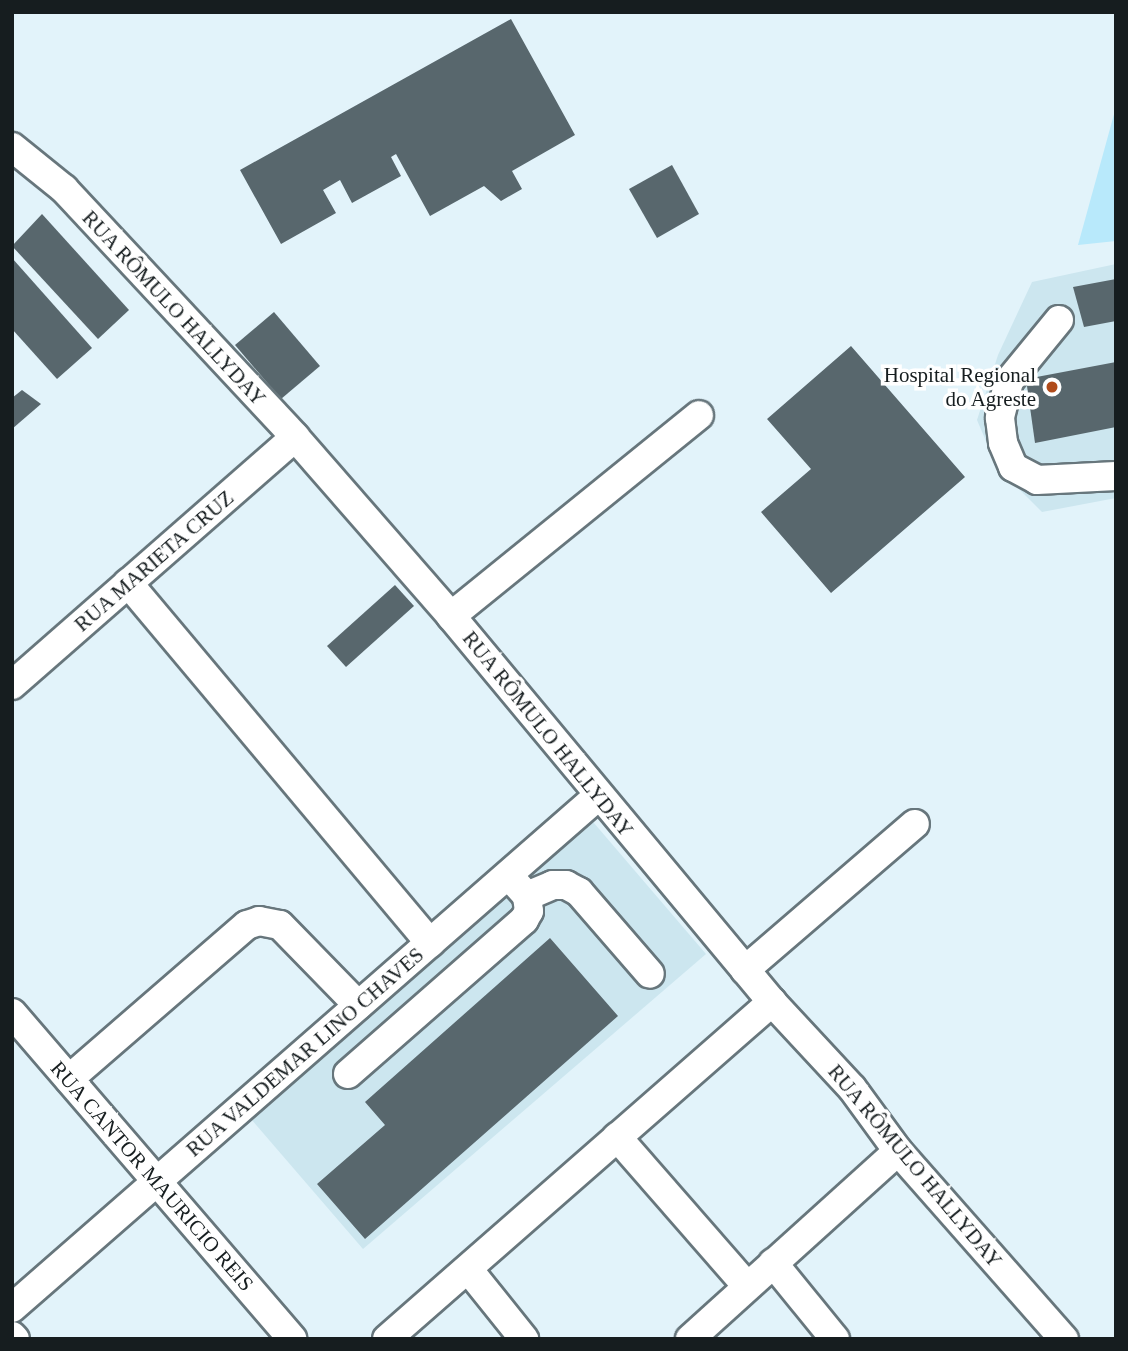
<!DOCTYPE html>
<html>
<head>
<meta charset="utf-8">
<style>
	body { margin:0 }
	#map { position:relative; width:1128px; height:1351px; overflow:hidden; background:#e2f3fa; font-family:Georgia,serif }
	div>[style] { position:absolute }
	.built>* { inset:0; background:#cce6ef }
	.green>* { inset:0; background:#b8e9fb }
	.building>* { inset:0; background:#58676d }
	.roads { filter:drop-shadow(2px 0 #67767c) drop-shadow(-2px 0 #67767c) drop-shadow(0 2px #67767c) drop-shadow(0 -2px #67767c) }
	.minor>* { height:28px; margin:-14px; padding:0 14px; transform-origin:14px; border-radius:14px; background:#fff }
	.dots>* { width:19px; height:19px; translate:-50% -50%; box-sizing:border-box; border:4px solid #fff; border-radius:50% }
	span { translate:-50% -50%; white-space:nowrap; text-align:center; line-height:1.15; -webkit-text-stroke:7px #fff; paint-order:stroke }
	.street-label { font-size:21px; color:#161d1f }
	.poi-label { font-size:21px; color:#161d1f }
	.right { translate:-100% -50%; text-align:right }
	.frame { position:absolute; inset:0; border:14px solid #161d1f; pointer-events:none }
</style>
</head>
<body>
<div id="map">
	<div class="built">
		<div style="clip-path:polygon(1116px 264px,1116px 498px,1042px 512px,997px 467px,977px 420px,998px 355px,1032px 282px)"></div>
		<div style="clip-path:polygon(588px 816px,706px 954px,363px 1249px,245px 1112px)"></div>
	</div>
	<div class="green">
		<div style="clip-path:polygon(1116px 107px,1116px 241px,1078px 245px)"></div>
	</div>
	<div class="building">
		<div style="clip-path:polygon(511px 19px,575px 135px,512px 171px,522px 189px,501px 201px,484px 186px,430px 216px,396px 154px,391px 157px,401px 176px,352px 203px,340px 180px,323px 190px,336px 213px,281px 244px,240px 170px)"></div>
		<div style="clip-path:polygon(672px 165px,699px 214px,657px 238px,629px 189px)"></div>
		<div style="clip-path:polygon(42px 214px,129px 310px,98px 339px,12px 246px)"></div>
		<div style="clip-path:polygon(12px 258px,92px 348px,57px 379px,12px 329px)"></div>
		<div style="clip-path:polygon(1116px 279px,1116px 321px,1084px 327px,1073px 287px)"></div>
		<div style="clip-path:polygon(274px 312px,320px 366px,281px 399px,235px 345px)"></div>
		<div style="clip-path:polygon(851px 346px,965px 477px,831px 593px,761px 512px,811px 469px,767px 419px)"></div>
		<div style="clip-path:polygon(1116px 362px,1116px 427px,1035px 443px,1026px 379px)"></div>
		<div style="clip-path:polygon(22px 390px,41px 404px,12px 429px,12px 398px)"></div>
		<div style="clip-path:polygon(395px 585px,414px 606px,346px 667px,327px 646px)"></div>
		<div style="clip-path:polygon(550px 938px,618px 1016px,365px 1239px,317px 1184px,385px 1125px,365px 1102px)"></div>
	</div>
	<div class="roads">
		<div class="minor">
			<div style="left:12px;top:147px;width:67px;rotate:38.9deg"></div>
			<div style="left:64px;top:189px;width:339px;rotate:47deg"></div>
			<div style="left:295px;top:437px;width:237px;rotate:48.9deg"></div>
			<div style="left:451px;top:616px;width:502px;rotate:50.25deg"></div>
			<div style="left:772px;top:1002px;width:117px;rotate:47.1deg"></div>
			<div style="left:852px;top:1088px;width:78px;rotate:53.9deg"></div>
			<div style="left:898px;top:1151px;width:251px;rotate:48.6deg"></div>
			<div style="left:1059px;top:320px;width:79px;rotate:129.3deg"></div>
			<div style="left:1009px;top:381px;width:38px;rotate:104deg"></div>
			<div style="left:1000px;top:418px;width:25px;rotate:83deg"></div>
			<div style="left:1003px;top:443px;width:26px;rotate:67deg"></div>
			<div style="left:1013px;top:467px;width:27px;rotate:28deg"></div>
			<div style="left:1037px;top:480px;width:79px;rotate:-2.9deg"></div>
			<div style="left:128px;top:583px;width:470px;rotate:50deg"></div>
			<div style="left:451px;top:616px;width:319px;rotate:-39deg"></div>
			<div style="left:12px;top:685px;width:376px;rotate:-41.2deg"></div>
			<div style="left:527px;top:896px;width:28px;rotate:-23deg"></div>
			<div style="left:553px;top:885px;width:13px"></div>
			<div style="left:566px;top:885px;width:15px;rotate:28deg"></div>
			<div style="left:579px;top:892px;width:108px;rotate:49.1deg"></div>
			<div style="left:745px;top:970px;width:224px;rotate:-40.7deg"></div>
			<div style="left:12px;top:1013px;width:430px;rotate:49.3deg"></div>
			<div style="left:348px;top:1074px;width:234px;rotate:-41.2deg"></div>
			<div style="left:524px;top:920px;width:10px;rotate:-61deg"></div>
			<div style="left:529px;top:911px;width:15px;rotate:-98deg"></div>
			<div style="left:527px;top:896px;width:28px;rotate:-132deg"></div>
			<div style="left:69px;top:1079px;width:235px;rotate:-40.9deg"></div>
			<div style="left:247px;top:925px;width:13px;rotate:-18deg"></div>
			<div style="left:259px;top:921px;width:21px;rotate:11deg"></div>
			<div style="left:280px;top:925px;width:112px;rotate:45.7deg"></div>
			<div style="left:617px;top:1137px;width:198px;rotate:48.9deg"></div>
			<div style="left:773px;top:1263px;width:98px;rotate:50.8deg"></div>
			<div style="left:468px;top:1269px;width:90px;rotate:51.3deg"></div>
			<div style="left:12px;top:1308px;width:778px;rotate:-41.14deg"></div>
			<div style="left:12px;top:1336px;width:4px;rotate:45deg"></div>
			<div style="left:387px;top:1339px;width:512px;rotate:-41.2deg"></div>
			<div style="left:690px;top:1339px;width:280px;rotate:-42.1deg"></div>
		</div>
	</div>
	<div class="dots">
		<div style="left:1052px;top:387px;background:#b04b1a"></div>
	</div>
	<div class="street-label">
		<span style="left:174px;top:308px;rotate:47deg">RUA RÔMULO HALLYDAY</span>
		<span style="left:154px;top:561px;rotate:-41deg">RUA MARIETA CRUZ</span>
		<span style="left:548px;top:734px;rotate:51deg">RUA RÔMULO HALLYDAY</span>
		<span style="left:305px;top:1052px;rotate:-41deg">RUA VALDEMAR LINO CHAVES</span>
		<span style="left:915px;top:1166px;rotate:50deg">RUA RÔMULO HALLYDAY</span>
		<span style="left:152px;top:1176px;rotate:49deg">RUA CANTOR MAURICIO REIS</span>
	</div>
	<div class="poi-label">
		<span class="right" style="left:1036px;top:387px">Hospital Regional<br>do Agreste</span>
	</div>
	<div class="frame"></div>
</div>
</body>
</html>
